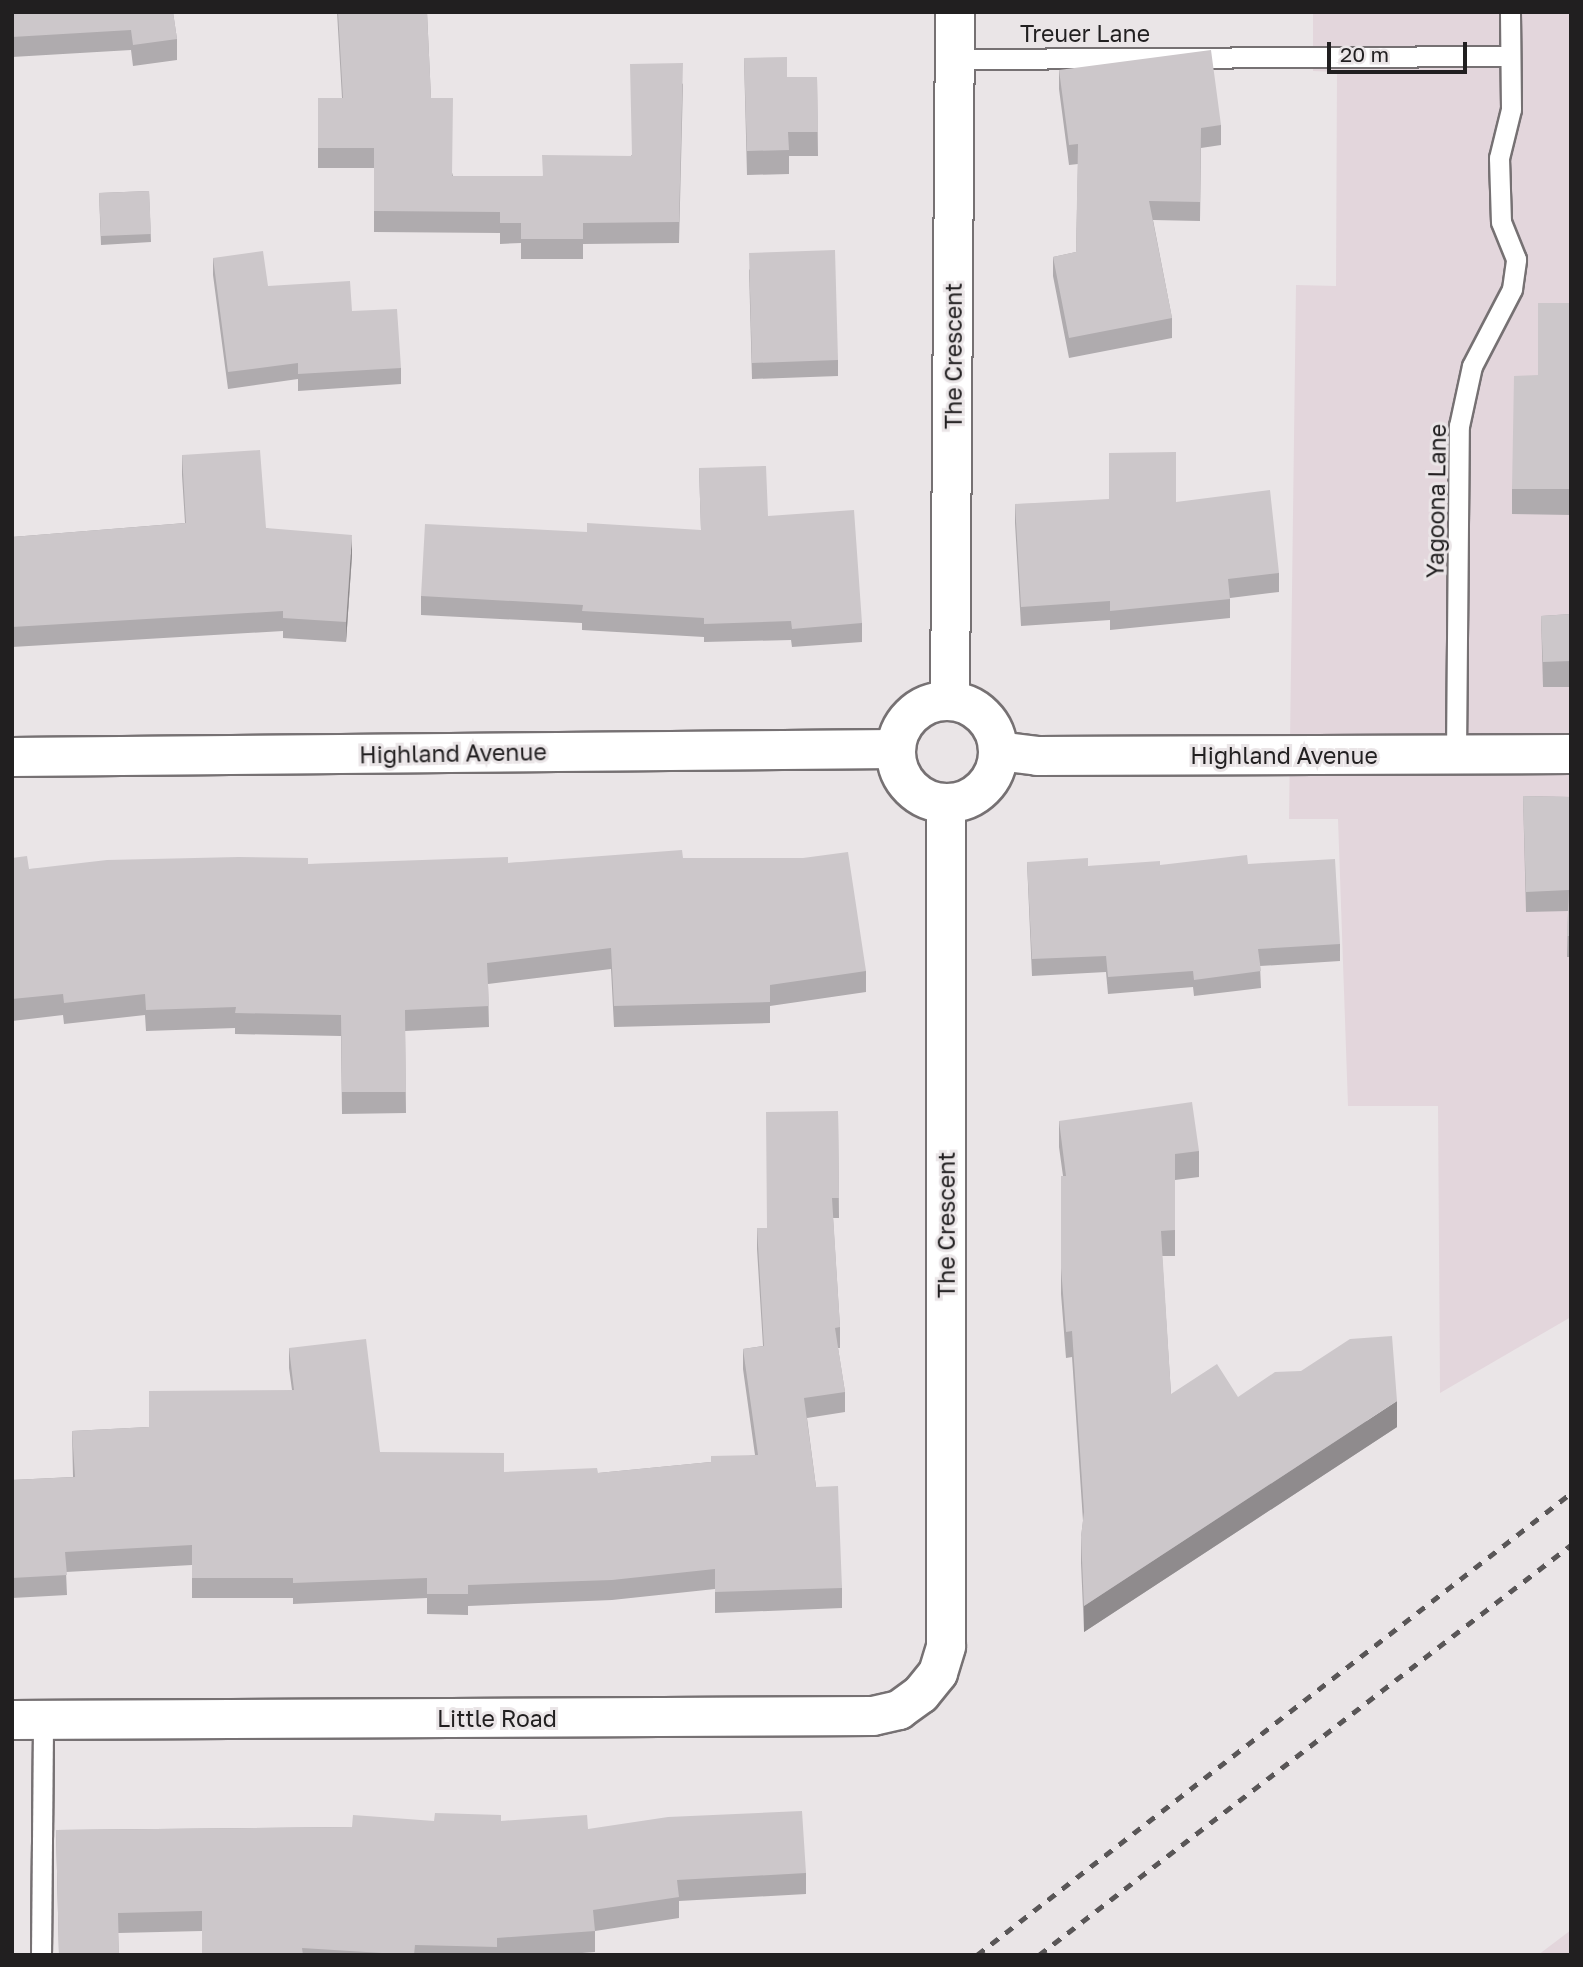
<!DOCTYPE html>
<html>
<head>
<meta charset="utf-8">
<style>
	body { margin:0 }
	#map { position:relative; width:1583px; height:1967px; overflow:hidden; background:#eae5e7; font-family:"Golos Text",sans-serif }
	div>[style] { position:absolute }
	.built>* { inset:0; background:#e3d6dc }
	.roads { filter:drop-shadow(2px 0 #767173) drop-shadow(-2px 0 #767173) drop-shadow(0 2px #767173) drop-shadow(0 -2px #767173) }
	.service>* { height:19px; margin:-9.5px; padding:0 9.5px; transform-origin:9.5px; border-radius:9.5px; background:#fff }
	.minor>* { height:38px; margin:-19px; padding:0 19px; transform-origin:19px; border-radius:19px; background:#fff }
	.minor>.ring { margin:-19px; padding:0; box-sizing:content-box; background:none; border:38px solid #fff; border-radius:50% }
	.rail>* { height:5px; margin-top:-2.5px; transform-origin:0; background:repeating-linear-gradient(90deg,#595657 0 9px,transparent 0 18px) }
	.wall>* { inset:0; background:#afabae }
	.shaded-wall>* { inset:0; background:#8f8b8d }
	.building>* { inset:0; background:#ccc7ca }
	span { translate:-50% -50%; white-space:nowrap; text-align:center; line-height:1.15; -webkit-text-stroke:6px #eae5e7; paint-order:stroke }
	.street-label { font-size:23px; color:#211f20 }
	.frame { position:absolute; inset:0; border:14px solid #211f20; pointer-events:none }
	.scale { position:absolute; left:1327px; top:42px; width:140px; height:32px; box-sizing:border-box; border:4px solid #211f20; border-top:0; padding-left:9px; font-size:21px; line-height:24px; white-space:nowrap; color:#211f20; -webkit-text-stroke:5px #eae5e7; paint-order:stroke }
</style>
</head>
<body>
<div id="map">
	<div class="built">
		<div style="clip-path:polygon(1313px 12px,1571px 12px,1571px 1317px,1440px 1393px,1438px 1106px,1348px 1106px,1338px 819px,1289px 819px,1296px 285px,1336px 286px,1337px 72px,1313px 71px)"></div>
		<div style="clip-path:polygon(1571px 1930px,1571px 1955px,1538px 1955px)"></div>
	</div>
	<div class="roads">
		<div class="service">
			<div style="left:955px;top:59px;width:555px;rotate:-0.31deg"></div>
			<div style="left:1456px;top:754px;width:328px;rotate:-89.5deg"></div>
			<div style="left:1459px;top:426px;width:61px;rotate:-77.8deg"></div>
			<div style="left:1472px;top:366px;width:87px;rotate:-62.5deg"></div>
			<div style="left:1512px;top:289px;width:30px;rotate:-82deg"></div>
			<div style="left:1516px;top:259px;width:40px;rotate:-112deg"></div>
			<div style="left:1501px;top:222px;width:64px;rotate:-91.8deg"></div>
			<div style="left:1499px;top:158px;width:50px;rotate:-76.2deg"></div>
			<div style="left:1511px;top:109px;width:97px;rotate:-90.6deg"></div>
			<div style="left:41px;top:1955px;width:235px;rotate:-89.5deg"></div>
		</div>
		<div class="minor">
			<div style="left:950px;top:700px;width:688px;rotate:-89.58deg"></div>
			<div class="ring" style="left:896px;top:701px;width:64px;height:64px"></div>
			<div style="left:998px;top:751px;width:39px;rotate:7deg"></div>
			<div style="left:1037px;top:756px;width:534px;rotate:-0.21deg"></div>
			<div style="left:12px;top:757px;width:883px;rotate:-0.52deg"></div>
			<div style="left:12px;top:1720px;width:861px;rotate:-0.27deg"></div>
			<div style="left:873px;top:1716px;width:27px;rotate:-13deg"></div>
			<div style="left:899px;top:1710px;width:27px;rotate:-36deg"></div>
			<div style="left:921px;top:1694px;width:27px;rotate:-51deg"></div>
			<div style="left:938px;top:1673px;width:28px;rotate:-73deg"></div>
			<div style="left:946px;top:1646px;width:843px;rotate:-90deg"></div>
		</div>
	</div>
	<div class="rail">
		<div style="left:977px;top:1955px;width:753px;rotate:-37.87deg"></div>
		<div style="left:1039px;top:1955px;width:672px;rotate:-37.62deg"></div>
	</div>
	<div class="wall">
		<div style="clip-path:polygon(12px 12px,173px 12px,177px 39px,177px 60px,133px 66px,131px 50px,12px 57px)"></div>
		<div style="clip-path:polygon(337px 12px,427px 12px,431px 98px,453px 176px,542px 176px,631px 156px,683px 83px,679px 243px,583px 244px,583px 259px,521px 259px,521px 243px,500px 244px,500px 233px,374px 232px,374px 168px,318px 168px,318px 98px,342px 98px)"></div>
		<div style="clip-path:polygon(744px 58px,787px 77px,817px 77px,818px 156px,789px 156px,789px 174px,747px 175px)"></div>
		<div style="clip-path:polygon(1059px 70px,1221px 125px,1221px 145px,1201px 148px,1200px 221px,1153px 220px,1172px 318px,1172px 338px,1069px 358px,1053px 276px,1053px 257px,1076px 252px,1078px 164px,1069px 165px,1059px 89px)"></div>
		<div style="clip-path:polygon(1569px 189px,1571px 189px,1571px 279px,1569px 214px)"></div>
		<div style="clip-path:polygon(149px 191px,151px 242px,101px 245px,99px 193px)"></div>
		<div style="clip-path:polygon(213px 258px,268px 286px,352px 311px,401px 368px,401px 384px,298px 391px,298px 379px,228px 389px,213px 275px)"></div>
		<div style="clip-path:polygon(749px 269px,838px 360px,838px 376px,752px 379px)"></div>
		<div style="clip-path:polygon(1571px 303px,1571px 515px,1512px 514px,1512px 489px,1538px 375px)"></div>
		<div style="clip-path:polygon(182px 455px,266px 528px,352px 555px,346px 642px,283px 638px,283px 631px,12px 647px,12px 537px,185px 523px,182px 475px)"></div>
		<div style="clip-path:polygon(699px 468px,768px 516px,862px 623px,862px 642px,792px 647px,791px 640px,704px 642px,704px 637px,582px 630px,582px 623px,421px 615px,421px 596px,587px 532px,701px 530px)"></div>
		<div style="clip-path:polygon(1176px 502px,1279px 573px,1279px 592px,1230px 598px,1230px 618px,1110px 630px,1110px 620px,1021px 626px,1015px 523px,1015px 504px)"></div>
		<div style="clip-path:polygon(1571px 614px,1571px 687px,1543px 687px,1541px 616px)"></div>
		<div style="clip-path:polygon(1523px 796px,1571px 797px,1571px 957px,1567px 957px,1568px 911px,1526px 912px)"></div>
		<div style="clip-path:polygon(12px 858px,29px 869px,308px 864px,508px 863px,683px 858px,866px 971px,866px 992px,770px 1006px,770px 1023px,614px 1027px,611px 969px,488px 984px,489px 1027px,405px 1031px,406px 1113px,342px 1114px,341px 1036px,235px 1034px,235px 1028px,146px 1031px,145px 1015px,64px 1024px,63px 1015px,12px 1021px)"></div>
		<div style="clip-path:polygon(1027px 862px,1088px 866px,1248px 864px,1340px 944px,1340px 961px,1260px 966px,1261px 988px,1194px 996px,1193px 987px,1108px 994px,1106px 972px,1032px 976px)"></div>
		<div style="clip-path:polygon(838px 1111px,839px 1218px,833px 1218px,840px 1327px,840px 1348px,838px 1348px,845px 1392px,845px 1412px,807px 1418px,816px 1487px,842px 1588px,842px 1608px,715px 1613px,715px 1589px,612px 1600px,468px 1606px,468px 1615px,427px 1614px,427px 1598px,293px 1604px,293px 1598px,192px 1598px,192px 1565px,66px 1572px,67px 1595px,12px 1598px,12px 1480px,73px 1477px,72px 1431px,149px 1427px,292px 1390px,289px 1368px,289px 1348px,380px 1452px,504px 1472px,598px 1473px,711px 1462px,755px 1455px,743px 1369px,743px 1349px,763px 1346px,757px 1249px,757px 1228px,767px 1228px)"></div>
		<div style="clip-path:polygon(1059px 1121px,1199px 1151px,1199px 1177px,1175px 1180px,1175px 1256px,1162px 1256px,1171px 1394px,1238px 1397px,1397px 1427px,1084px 1632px,1081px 1563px,1081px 1537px,1083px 1521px,1072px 1357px,1066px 1358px,1061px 1294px,1061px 1176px,1063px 1176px,1059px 1147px)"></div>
		<div style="clip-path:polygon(434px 1821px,501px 1821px,588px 1829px,806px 1873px,806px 1894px,679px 1901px,679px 1918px,595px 1931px,595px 1952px,556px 1955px,202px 1955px,202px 1931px,118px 1933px,119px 1955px,59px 1955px,56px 1830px,352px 1827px)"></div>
	</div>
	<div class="shaded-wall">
		<div style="clip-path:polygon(352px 535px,352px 555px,346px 642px,346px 622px)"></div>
		<div style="clip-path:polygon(1397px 1401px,1397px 1427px,1084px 1632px,1084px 1606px)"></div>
	</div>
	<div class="building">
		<div style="clip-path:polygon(12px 12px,173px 12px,177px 39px,133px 45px,131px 30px,12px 37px)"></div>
		<div style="clip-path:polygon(338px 12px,427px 12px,431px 98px,453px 98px,452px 176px,543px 176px,542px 155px,632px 156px,630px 64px,683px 63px,679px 222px,583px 223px,583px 239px,521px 239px,521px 223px,500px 223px,500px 212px,374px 211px,374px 148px,318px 148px,318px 98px,343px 98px)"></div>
		<div style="clip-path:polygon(1211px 50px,1221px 125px,1201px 128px,1200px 202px,1149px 201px,1172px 318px,1069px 338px,1053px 257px,1076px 252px,1078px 144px,1069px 145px,1059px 70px)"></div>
		<div style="clip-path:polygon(787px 57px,787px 77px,817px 77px,818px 132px,788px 132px,789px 150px,747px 151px,744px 58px)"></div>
		<div style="clip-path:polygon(1569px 189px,1571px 189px,1571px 253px)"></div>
		<div style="clip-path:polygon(149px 191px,151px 234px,101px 236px,99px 193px)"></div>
		<div style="clip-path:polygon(835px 250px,838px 360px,752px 363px,749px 253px)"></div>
		<div style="clip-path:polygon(263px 251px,268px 286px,350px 281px,352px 311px,397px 309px,401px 368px,298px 374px,298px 363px,228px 372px,213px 258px)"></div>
		<div style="clip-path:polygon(1538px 303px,1571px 303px,1571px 489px,1512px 489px,1514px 376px,1538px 375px)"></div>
		<div style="clip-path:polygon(260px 450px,266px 528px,352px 535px,346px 622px,283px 618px,283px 611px,12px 627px,12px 537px,186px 523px,182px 455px)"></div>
		<div style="clip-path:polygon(1176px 452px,1176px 502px,1270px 490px,1279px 573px,1228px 579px,1230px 599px,1110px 611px,1110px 601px,1021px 607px,1015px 504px,1109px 499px,1109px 453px)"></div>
		<div style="clip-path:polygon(766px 466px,768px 516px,854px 510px,862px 623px,792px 629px,791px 621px,704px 624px,704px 618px,582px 611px,583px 605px,421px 596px,425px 524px,587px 532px,587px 523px,701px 530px,699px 468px)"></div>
		<div style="clip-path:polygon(1571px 614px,1571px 661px,1543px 662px,1541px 616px)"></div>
		<div style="clip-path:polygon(1523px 796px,1571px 797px,1571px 936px,1567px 936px,1569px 890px,1526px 892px)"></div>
		<div style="clip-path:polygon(682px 850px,683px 858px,803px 858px,848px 852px,866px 971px,770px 985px,770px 1002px,614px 1006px,611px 948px,487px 963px,489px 1006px,405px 1010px,406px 1092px,342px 1092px,341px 1015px,235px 1013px,236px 1007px,146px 1010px,145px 994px,64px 1003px,63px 994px,12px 999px,12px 858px,27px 856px,29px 869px,107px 860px,239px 857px,308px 858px,308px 864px,508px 857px,508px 863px)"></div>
		<div style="clip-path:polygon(1247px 855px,1248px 864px,1335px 859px,1340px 944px,1258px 949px,1261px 971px,1194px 980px,1193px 971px,1108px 977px,1106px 956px,1032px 959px,1027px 862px,1088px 858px,1088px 866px,1160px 861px,1160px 865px)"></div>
		<div style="clip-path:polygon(1192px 1102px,1199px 1151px,1175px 1154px,1175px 1230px,1161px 1231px,1171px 1394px,1217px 1364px,1238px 1397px,1275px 1372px,1301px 1371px,1350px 1339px,1392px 1336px,1397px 1401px,1084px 1606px,1081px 1537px,1084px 1512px,1072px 1331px,1066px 1332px,1061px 1268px,1061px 1176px,1066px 1176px,1059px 1121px)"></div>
		<div style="clip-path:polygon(838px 1111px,839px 1198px,832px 1198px,840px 1327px,835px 1328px,845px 1392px,804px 1398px,816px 1487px,838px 1486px,842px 1588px,715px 1592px,715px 1569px,612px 1580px,468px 1585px,468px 1594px,427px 1594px,427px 1578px,293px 1583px,293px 1578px,192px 1578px,192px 1545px,65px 1552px,67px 1575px,12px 1578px,12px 1480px,75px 1477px,72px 1431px,149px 1427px,149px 1391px,294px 1390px,289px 1348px,366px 1339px,380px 1452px,504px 1453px,504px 1472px,597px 1468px,598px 1473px,711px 1462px,711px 1456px,758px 1455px,743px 1349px,764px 1346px,757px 1228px,767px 1228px,766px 1112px)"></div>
		<div style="clip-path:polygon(802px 1811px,806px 1873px,677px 1880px,679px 1897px,593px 1910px,595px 1931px,497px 1938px,497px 1947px,415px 1945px,414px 1955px,302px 1948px,303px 1955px,202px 1955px,202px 1911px,118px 1913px,119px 1955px,59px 1955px,56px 1830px,352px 1827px,353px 1815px,434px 1821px,435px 1813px,501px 1815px,501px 1821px,587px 1815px,588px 1829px,668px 1817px)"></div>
	</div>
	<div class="street-label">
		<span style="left:1085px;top:33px">Treuer Lane</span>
		<span style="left:953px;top:356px;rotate:-90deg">The Crescent</span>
		<span style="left:1436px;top:501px;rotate:-89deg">Yagoona Lane</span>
		<span style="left:453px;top:753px;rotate:-1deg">Highland Avenue</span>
		<span style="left:1284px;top:755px">Highland Avenue</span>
		<span style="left:946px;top:1225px;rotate:-90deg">The Crescent</span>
		<span style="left:497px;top:1718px">Little Road</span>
	</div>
	<div class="frame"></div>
	<div class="scale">20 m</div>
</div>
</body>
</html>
